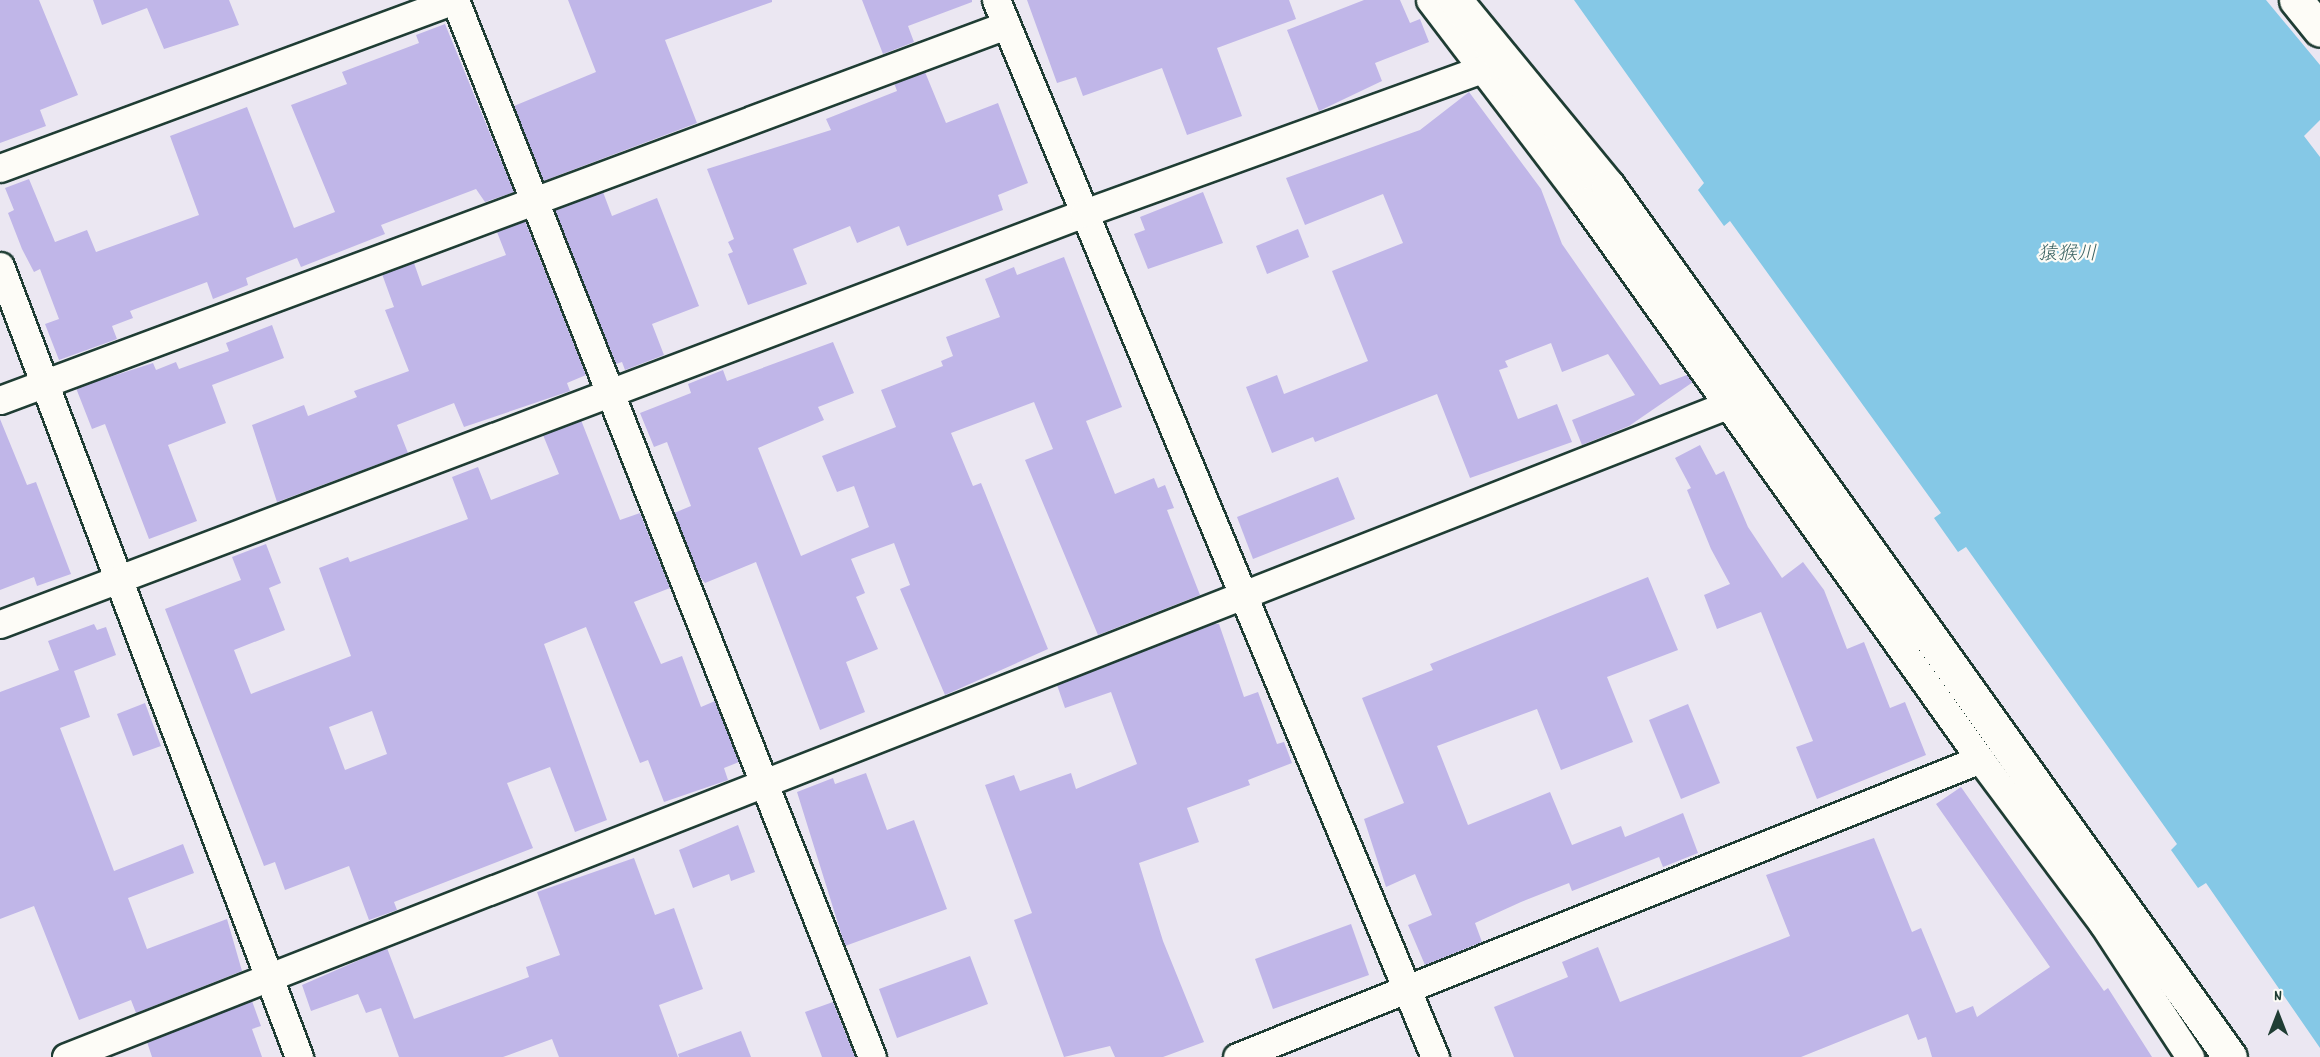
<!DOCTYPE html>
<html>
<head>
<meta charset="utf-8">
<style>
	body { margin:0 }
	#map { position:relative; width:2320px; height:1057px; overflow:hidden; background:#ebe7f2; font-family:Dekko,"Klee One",sans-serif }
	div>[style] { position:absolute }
	.water>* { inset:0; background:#85c8e6 }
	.building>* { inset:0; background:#c0b6e8 }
	.roads { filter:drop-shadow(2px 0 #1f3d34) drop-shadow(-2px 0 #1f3d34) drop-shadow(0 2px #1f3d34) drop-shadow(0 -2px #1f3d34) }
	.minor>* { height:27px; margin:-13.5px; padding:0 13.5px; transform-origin:13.5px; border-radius:13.5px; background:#fdfcf7 }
	.tertiary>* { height:33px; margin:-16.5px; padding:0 16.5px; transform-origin:16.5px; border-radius:16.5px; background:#fdfcf7 }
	span { translate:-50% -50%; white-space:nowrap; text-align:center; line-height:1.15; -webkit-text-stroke:4.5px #fdfcf7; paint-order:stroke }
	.water-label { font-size:20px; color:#386060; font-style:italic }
	.north { position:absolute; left:2248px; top:985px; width:60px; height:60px; -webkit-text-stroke:4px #fdfcf7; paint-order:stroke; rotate:0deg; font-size:16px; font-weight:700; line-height:24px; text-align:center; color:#1f3d34 }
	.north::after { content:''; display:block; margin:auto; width:21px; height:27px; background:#1f3d34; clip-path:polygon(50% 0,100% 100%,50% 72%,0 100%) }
</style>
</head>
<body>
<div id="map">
	<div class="water">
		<div style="clip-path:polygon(1574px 0,2266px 0,2320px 65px,2320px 120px,2304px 136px,2320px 157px,2320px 1048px,2206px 883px,2198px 888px,2171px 850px,2177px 844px,1966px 547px,1958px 552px,1934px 518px,1941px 513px,1730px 221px,1724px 226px,1698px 190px,1704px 183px)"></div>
	</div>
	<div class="building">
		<div style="clip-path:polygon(0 0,39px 0,78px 95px,40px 110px,46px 126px,0 143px)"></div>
		<div style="clip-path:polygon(93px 0,229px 0,239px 25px,164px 49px,147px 8px,102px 25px)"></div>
		<div style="clip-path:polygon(568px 0,772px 0,772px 2px,665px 40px,697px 123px,543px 181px,514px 106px,596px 72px)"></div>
		<div style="clip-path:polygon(862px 0,972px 0,972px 2px,908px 26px,914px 42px,883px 54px)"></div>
		<div style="clip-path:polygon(1027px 0,1289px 0,1296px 19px,1217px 48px,1242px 116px,1187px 135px,1162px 68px,1083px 96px,1076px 77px,1057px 83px)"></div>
		<div style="clip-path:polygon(1364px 0,1400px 0,1410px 23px,1420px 19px,1429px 42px,1375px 63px,1382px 81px,1319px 111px,1287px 30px)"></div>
		<div style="clip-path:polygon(445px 24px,514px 192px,485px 202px,476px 189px,381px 225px,385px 234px,301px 267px,297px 258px,246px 278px,248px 285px,213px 299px,207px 282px,130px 311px,133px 318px,112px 326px,117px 339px,59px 360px,45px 324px,59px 319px,40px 269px,34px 272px,22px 249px,8px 213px,14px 210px,5px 188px,29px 179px,55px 242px,87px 230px,96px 252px,199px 215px,170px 136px,247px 107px,294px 228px,335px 212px,291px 105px,347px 84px,342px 72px,419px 43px,416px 35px)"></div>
		<div style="clip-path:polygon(925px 72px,946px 123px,998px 103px,1028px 183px,998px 195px,1003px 210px,907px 246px,899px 226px,857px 243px,850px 226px,793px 249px,807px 284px,748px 305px,728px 254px,733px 252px,728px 242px,734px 239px,707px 169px,831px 130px,826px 119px,897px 91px,894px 83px)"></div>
		<div style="clip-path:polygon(1469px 92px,1541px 189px,1562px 244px,1660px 385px,1687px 375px,1693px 382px,1629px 426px,1582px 445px,1572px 420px,1635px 395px,1608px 354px,1562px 372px,1551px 343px,1505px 361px,1508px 367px,1499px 370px,1518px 419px,1557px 404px,1572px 442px,1470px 478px,1437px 394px,1315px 442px,1313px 437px,1272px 453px,1246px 387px,1277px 375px,1284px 394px,1368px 361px,1332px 271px,1403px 243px,1383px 194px,1305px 225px,1286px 178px,1420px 130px)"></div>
		<div style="clip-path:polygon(603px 192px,612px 216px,657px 198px,699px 306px,652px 324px,664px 355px,625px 370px,622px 362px,616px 364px,555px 210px)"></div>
		<div style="clip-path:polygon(1203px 192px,1223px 243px,1148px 269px,1134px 234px,1145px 230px,1140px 217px)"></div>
		<div style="clip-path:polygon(525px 221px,586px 375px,567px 383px,570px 391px,464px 427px,454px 403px,397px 425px,408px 453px,277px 502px,252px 425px,304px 405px,308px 416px,357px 397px,354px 391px,409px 371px,385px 310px,394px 307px,382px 274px,414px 263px,422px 286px,506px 255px,497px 232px)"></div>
		<div style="clip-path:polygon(1298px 229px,1309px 257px,1267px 274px,1256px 246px)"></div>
		<div style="clip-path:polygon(1064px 257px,1122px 407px,1086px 421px,1115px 494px,1154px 478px,1158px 488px,1165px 485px,1174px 508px,1167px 510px,1200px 595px,1098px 635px,1025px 460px,1053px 449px,1034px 402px,951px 433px,973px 486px,981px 483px,1048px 649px,945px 695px,900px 589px,910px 585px,894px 543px,851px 559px,865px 593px,856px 597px,878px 649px,846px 662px,865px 712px,820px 730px,756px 562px,705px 583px,700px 577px,674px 513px,691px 506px,667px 442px,654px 447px,640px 413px,691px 393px,688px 384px,723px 370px,727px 381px,833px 342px,854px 393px,818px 407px,824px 420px,758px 448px,801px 556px,869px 527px,854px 486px,837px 492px,822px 456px,896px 427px,881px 390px,943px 366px,941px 361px,953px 356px,946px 337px,1000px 317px,985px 279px,1014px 267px,1017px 275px)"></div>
		<div style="clip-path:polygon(272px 325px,284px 358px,212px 385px,226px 423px,168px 445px,197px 521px,149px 539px,105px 424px,92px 429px,76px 388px,153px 363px,156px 370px,176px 362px,179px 369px,229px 351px,226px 343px)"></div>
		<div style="clip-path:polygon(0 419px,27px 485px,36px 482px,71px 574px,37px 586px,34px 577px,0 590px)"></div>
		<div style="clip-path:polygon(evenodd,581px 420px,620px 520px,640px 513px,670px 588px,634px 602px,661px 664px,682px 656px,701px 707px,715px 701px,739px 762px,724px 768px,728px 780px,664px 802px,648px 760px,640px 763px,586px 627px,544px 644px,607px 820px,575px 832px,550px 767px,507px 783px,533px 848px,394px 902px,397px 910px,369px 920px,349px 866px,285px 890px,275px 862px,264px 866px,165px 609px,241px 580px,232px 557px,266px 544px,281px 583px,269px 588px,285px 630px,234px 650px,251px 694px,351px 656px,319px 568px,348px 557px,350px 562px,468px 519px,452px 477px,478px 467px,491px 500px,559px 474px,543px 435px,581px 420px,372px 711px,387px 754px,345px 770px,329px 727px,372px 711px)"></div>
		<div style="clip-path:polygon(1700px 445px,1716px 475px,1724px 471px,1748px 527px,1782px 578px,1803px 562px,1824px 590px,1847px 649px,1864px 642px,1890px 708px,1905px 702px,1926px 755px,1817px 799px,1796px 747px,1813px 741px,1761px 612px,1717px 629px,1704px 595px,1730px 584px,1711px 549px,1687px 490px,1691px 488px,1675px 458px)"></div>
		<div style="clip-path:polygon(1338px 477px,1355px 519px,1253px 559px,1237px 517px)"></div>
		<div style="clip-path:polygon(1648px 577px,1678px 650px,1607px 677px,1633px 742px,1561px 770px,1537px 709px,1437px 746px,1468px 825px,1550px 792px,1572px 845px,1621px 826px,1625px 837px,1683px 813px,1698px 853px,1663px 867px,1659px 857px,1572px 891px,1569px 883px,1521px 902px,1475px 923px,1482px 942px,1425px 965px,1408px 925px,1432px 915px,1415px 874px,1386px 887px,1364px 819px,1404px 803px,1362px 698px,1433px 670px,1430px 664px)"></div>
		<div style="clip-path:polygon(94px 624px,97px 630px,106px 627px,116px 655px,74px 671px,90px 717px,60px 728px,114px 871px,183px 844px,194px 873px,128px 898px,147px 949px,227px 919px,242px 971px,136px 1013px,131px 1000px,79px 1020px,34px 906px,0 919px,0 692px,59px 670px,48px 641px)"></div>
		<div style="clip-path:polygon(1212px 624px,1219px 624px,1244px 697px,1258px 692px,1277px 744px,1284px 742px,1292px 763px,1248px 780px,1250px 785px,1187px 808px,1199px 842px,1139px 863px,1163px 941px,1204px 1042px,1163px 1057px,1115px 1057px,1110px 1046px,1064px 1057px,1014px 920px,1032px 913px,985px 785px,1014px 775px,1020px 791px,1071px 773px,1076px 789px,1137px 764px,1111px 692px,1065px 708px,1057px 685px)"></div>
		<div style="clip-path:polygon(145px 703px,161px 746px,133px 756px,117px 714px)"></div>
		<div style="clip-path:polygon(1688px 704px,1720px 783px,1681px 799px,1649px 720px)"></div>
		<div style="clip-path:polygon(866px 773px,887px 830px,914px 820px,947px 909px,845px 946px,797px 792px,833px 778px,835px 784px)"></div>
		<div style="clip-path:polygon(1961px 787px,2104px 991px,2108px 988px,2152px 1057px,1932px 1057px,1926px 1037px,1918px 1040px,1908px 1014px,1801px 1057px,1514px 1057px,1494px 1007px,1568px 977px,1562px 962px,1598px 947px,1620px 1002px,1790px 936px,1766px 875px,1874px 838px,1912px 932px,1921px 928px,1956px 1013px,1973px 1006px,1977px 1017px,2050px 967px,1936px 804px)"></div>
		<div style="clip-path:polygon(738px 825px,755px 872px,731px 881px,729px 874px,693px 888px,679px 850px)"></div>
		<div style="clip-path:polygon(634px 858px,655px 915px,674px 908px,703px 989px,659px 1005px,678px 1057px,559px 1057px,552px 1039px,503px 1057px,399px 1057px,381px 1008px,366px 1013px,358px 994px,311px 1011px,302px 985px,387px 948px,414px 1019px,529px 977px,526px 967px,560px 955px,537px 892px)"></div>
		<div style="clip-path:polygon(1351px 924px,1369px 975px,1273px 1009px,1255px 959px)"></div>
		<div style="clip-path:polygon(970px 956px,988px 1004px,897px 1038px,879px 989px)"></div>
		<div style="clip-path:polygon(252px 1001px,261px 1026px,252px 1029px,262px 1057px,152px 1057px,147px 1042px)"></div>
		<div style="clip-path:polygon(833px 1002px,855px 1057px,822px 1057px,805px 1012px)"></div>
		<div style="clip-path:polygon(741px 1031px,751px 1057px,679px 1057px,678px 1054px)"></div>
	</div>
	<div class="roads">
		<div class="minor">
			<div style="left:455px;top:0;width:1136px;rotate:68.47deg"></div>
			<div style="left:996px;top:0;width:1145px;rotate:67.45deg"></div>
			<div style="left:1430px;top:0;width:253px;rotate:52.7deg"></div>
			<div style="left:1583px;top:201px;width:685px;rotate:54.57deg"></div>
			<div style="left:1980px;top:759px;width:206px;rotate:53.3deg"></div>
			<div style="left:2103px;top:924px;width:159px;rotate:56.8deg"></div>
			<div style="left:0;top:168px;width:485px;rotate:-20.3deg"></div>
			<div style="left:0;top:266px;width:846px;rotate:69.29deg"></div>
			<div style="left:0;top:400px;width:1074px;rotate:-20.44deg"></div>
			<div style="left:0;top:624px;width:1159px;rotate:-20.76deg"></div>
			<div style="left:1084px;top:213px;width:420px;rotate:-19.9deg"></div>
			<div style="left:66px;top:1057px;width:1784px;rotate:-21.43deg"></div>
			<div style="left:1237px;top:1057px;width:801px;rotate:-21.85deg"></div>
		</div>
		<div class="tertiary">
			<div style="left:1455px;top:0;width:241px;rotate:50.6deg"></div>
			<div style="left:1608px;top:186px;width:1070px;rotate:54.47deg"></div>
			<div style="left:2296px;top:0;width:38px;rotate:51deg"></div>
		</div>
	</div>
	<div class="water-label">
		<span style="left:2067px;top:255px">猿猴川</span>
	</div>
	<div class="north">N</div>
</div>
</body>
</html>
